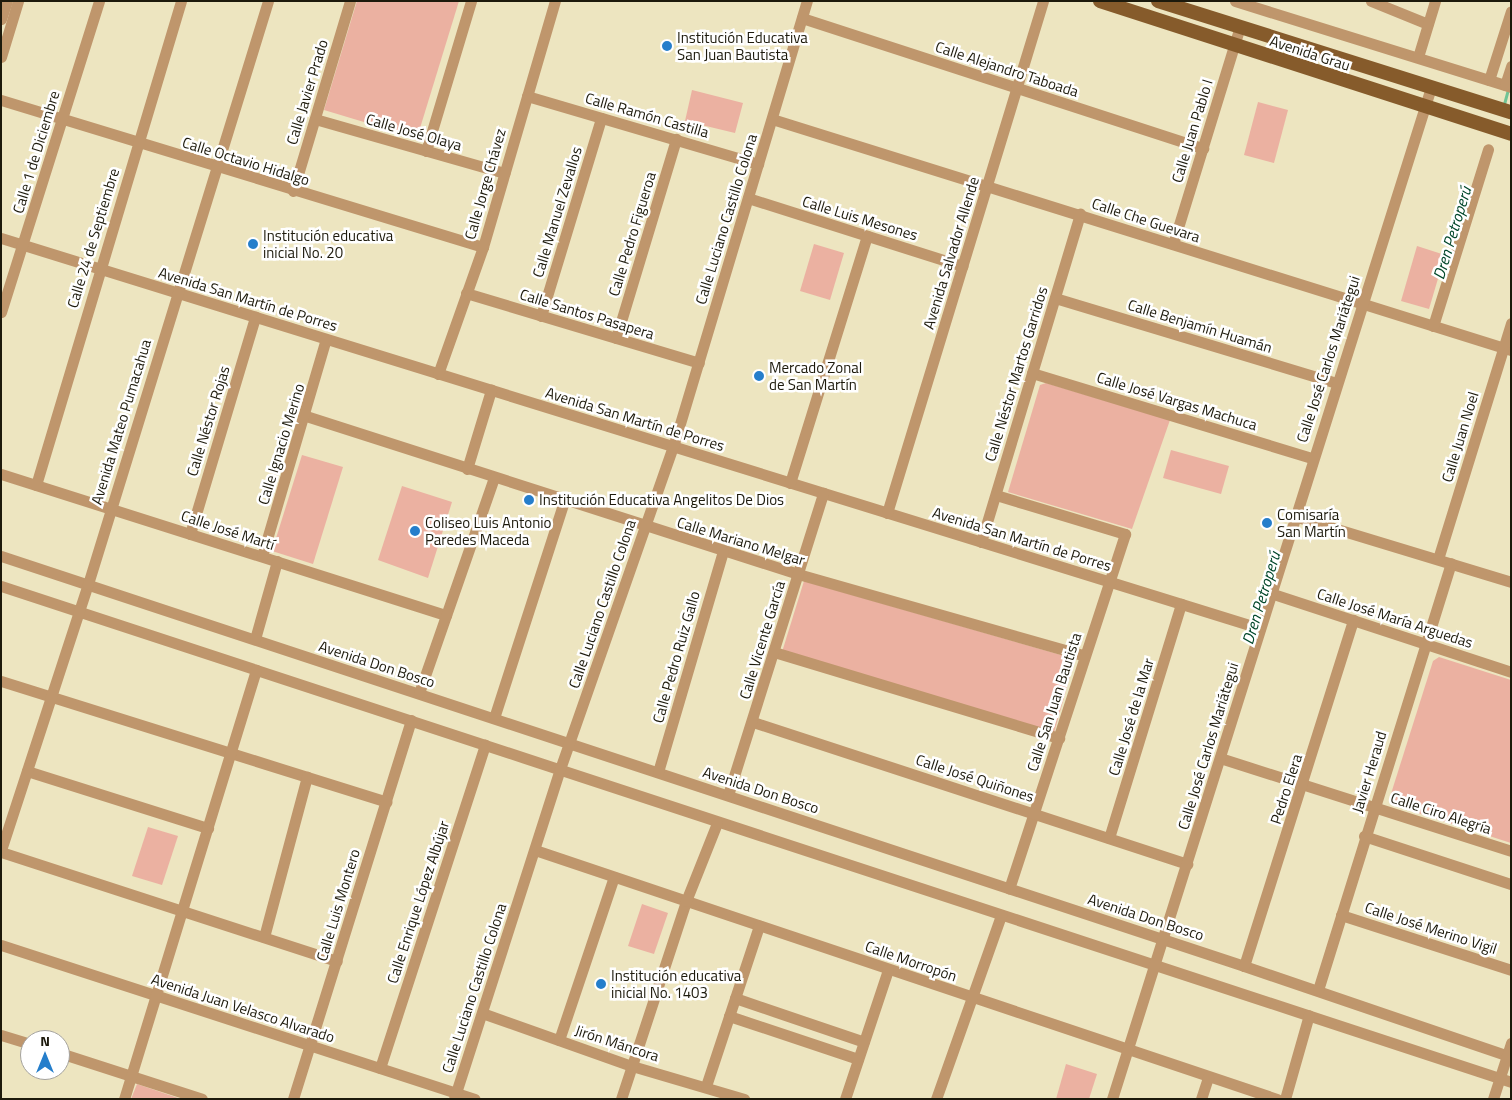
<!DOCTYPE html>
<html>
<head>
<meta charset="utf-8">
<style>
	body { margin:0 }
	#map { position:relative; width:1512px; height:1100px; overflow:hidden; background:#ede5c0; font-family:"Titillium Web",sans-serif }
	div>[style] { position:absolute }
	.green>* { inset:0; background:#ebb1a1 }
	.stream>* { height:3px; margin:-1.5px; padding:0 1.5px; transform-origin:1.5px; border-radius:1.5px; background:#70c495 }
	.minor>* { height:11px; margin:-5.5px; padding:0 5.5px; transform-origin:5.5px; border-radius:5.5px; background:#bf966c }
	.major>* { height:14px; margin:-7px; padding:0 7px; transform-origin:7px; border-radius:7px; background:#865b2b }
	.dots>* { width:14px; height:14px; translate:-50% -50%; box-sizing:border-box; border:2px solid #fff; border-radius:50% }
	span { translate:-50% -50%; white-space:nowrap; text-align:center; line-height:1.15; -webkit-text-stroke:5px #fff; paint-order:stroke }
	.poi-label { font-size:15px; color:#1d1a0c }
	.left { translate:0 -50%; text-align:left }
	.street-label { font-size:15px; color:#1d1a0c }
	.water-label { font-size:16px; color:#00472a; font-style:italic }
	.frame { position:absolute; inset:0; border:2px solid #1d1a0c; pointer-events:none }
	.north { position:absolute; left:20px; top:1030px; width:50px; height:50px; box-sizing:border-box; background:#fff; border:1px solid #a5a39e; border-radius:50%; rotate:0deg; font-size:14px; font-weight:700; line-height:20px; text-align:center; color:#1d1a0c }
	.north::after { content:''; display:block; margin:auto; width:18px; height:22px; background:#257ecb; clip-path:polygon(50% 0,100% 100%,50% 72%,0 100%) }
</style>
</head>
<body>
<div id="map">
	<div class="green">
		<div style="clip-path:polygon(357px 1px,459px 1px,417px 138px,324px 110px)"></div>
		<div style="clip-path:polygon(692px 90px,743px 103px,735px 133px,685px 121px)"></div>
		<div style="clip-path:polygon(1258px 102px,1288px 110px,1274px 163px,1244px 155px)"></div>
		<div style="clip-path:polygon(814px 244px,844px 253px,830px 300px,800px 291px)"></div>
		<div style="clip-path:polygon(1417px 246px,1445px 255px,1429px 309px,1401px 301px)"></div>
		<div style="clip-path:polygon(1046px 383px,1170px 420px,1132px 529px,1008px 492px,1040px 385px)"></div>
		<div style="clip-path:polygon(1171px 450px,1229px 466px,1221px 494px,1163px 478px)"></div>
		<div style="clip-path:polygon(302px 455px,343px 467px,313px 564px,272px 551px)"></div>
		<div style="clip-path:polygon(402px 486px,452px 502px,428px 578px,378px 560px)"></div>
		<div style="clip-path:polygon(804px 581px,1075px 659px,1054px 733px,782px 652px)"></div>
		<div style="clip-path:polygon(1439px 657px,1511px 680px,1511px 843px,1393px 805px,1389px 800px,1433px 661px)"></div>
		<div style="clip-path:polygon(148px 827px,178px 836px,162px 885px,132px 876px)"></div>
		<div style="clip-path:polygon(642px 904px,668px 913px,654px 954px,628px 946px)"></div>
		<div style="clip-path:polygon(1066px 1064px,1097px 1074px,1089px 1099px,1056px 1099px)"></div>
		<div style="clip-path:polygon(137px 1084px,181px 1099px,131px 1099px)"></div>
	</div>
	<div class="stream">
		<div style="left:1504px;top:104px;width:16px;rotate:-75deg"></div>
	</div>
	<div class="minor">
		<div style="left:1235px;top:1px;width:289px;rotate:17.3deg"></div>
		<div style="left:1371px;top:1px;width:61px;rotate:22deg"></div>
		<div style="left:802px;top:18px;width:422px;rotate:18deg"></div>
		<div style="left:1px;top:19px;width:19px;rotate:-72deg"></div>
		<div style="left:1px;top:57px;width:59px;rotate:-73.1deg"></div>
		<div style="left:1418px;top:57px;width:59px;rotate:-73.1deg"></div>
		<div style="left:1489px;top:80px;width:72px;rotate:-72.3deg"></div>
		<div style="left:1505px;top:85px;width:20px;rotate:-72deg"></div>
		<div style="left:527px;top:96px;width:241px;rotate:16.4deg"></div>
		<div style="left:1px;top:100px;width:504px;rotate:16.96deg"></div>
		<div style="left:315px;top:119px;width:197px;rotate:15.9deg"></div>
		<div style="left:772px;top:119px;width:774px;rotate:17.36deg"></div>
		<div style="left:426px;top:151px;width:157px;rotate:-73.3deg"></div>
		<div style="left:293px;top:191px;width:198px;rotate:-73.3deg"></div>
		<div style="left:748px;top:198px;width:225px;rotate:17.6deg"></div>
		<div style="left:1px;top:238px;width:1317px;rotate:17.22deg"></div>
		<div style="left:1173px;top:244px;width:228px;rotate:-72.9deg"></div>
		<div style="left:466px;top:293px;width:243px;rotate:16.7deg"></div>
		<div style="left:1055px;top:298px;width:294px;rotate:16.8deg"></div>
		<div style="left:1px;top:312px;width:326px;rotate:-72.5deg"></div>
		<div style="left:541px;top:316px;width:207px;rotate:-73.1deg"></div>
		<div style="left:1433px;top:326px;width:185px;rotate:-72.7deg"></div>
		<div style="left:616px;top:338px;width:208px;rotate:-73.2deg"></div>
		<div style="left:1032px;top:373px;width:293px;rotate:16.9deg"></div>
		<div style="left:438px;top:374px;width:135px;rotate:-70.5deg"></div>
		<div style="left:483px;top:247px;width:256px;rotate:-73.7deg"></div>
		<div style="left:306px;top:416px;width:517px;rotate:17.8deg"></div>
		<div style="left:798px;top:574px;width:298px;rotate:15.9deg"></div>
		<div style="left:467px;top:469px;width:83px;rotate:-73.1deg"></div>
		<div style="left:1px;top:474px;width:467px;rotate:17.6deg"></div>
		<div style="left:790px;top:483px;width:259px;rotate:-72.7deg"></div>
		<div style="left:36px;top:485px;width:505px;rotate:-73.32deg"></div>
		<div style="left:996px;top:495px;width:135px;rotate:16.8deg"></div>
		<div style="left:1125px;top:534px;width:373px;rotate:108.1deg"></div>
		<div style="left:887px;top:513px;width:535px;rotate:-73.05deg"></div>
		<div style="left:1294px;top:516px;width:227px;rotate:16.9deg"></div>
		<div style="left:190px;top:534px;width:227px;rotate:-73.3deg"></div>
		<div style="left:981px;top:542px;width:343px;rotate:-73.2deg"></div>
		<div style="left:1px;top:556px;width:1309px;rotate:18.25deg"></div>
		<div style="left:1244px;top:966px;width:282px;rotate:18.8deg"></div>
		<div style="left:262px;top:556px;width:226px;rotate:-73.6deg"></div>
		<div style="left:1438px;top:559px;width:247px;rotate:-72.8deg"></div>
		<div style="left:1px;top:586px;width:1589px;rotate:18.18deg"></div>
		<div style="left:1270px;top:593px;width:254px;rotate:18.1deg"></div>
		<div style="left:255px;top:639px;width:81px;rotate:-74.2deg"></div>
		<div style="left:774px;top:652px;width:298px;rotate:16.8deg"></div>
		<div style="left:1px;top:681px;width:404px;rotate:17.4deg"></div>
		<div style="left:419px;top:693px;width:228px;rotate:-70.8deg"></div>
		<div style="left:494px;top:718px;width:228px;rotate:-72.1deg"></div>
		<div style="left:753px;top:722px;width:457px;rotate:18.1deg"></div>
		<div style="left:1220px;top:758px;width:305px;rotate:17.7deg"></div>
		<div style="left:27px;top:771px;width:190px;rotate:17.5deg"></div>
		<div style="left:658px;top:772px;width:230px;rotate:-73.6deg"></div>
		<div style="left:728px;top:795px;width:317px;rotate:-72.5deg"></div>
		<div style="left:1364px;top:836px;width:155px;rotate:18.1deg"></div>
		<div style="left:1109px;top:838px;width:245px;rotate:-72.9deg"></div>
		<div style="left:1px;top:850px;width:280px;rotate:-71.9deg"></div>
		<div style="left:88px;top:584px;width:610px;rotate:-72.84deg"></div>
		<div style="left:535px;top:850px;width:783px;rotate:18.55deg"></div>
		<div style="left:1px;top:852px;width:353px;rotate:18deg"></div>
		<div style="left:1341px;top:915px;width:179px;rotate:17.9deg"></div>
		<div style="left:264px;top:937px;width:166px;rotate:-75deg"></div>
		<div style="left:1px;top:945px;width:498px;rotate:18deg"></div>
		<div style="left:1244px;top:966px;width:363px;rotate:-72.5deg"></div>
		<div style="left:1318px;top:990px;width:447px;rotate:-72.7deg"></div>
		<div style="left:735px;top:998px;width:136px;rotate:18.8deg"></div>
		<div style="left:482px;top:1013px;width:159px;rotate:19.5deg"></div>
		<div style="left:632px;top:1066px;width:117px;rotate:16.4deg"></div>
		<div style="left:729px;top:1016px;width:136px;rotate:18.4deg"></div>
		<div style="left:1px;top:1035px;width:30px;rotate:17deg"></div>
		<div style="left:559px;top:1040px;width:172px;rotate:-71.4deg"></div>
		<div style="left:60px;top:1053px;width:149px;rotate:17.9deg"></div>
		<div style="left:380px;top:1068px;width:340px;rotate:-72deg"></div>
		<div style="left:706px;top:1086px;width:169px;rotate:-71.7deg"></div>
		<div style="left:124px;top:1099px;width:449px;rotate:-72.9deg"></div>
		<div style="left:293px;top:1099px;width:397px;rotate:-72.7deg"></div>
		<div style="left:454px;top:1099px;width:347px;rotate:-72.2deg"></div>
		<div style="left:560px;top:769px;width:341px;rotate:-70.7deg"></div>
		<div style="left:673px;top:447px;width:466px;rotate:-73.3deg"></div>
		<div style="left:621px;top:1099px;width:208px;rotate:-71.8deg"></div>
		<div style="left:686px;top:901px;width:84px;rotate:-68.3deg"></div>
		<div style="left:845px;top:1099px;width:136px;rotate:-71.6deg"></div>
		<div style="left:936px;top:1099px;width:195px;rotate:-70.5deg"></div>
		<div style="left:1112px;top:1099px;width:1061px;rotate:-72.5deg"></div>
		<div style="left:1201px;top:1099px;width:23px;rotate:-72deg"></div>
		<div style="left:1285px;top:1099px;width:87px;rotate:-74.1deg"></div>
		<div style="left:1493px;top:1099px;width:59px;rotate:-72.2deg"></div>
	</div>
	<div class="major">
		<div style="left:1100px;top:1px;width:432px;rotate:17.9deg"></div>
		<div style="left:1158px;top:1px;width:370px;rotate:17.5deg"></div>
	</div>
	<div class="dots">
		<div style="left:667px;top:46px;background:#257ecb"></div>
		<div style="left:253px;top:244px;background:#257ecb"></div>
		<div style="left:759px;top:376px;background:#257ecb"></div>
		<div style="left:529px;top:500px;background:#257ecb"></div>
		<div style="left:1267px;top:523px;background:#257ecb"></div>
		<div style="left:415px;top:531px;background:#257ecb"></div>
		<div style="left:601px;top:984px;background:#257ecb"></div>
	</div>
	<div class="poi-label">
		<span class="left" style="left:677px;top:46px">Institución Educativa<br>San Juan Bautista</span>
		<span class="left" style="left:263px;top:244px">Institución educativa<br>inicial No. 20</span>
		<span class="left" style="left:769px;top:376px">Mercado Zonal<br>de San Martín</span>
		<span class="left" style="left:539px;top:500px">Institución Educativa Angelitos De Dios</span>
		<span class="left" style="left:1277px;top:523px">Comisaría<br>San Martín</span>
		<span class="left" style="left:425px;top:531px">Coliseo Luis Antonio<br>Paredes Maceda</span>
		<span class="left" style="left:611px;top:984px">Institución educativa<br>inicial No. 1403</span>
	</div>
	<div class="street-label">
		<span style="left:1310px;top:53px;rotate:18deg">Avenida Grau</span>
		<span style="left:1007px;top:69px;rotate:18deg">Calle Alejandro Taboada</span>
		<span style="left:307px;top:92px;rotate:-73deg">Calle Javier Prado</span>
		<span style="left:647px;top:115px;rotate:16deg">Calle Ramón Castilla</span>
		<span style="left:1192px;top:131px;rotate:-73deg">Calle Juan Pablo I</span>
		<span style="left:414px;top:132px;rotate:16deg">Calle José Olaya</span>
		<span style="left:36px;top:152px;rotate:-73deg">Calle 1 de Diciembre</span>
		<span style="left:246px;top:161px;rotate:17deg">Calle Octavio Hidalgo</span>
		<span style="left:485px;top:184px;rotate:-74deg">Calle Jorge Chávez</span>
		<span style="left:557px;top:212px;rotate:-73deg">Calle Manuel Zevallos</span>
		<span style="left:860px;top:218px;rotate:17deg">Calle Luis Mesones</span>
		<span style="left:726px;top:219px;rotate:-73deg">Calle Luciano Castillo Colona</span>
		<span style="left:1146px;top:220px;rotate:18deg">Calle Che Guevara</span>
		<span style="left:632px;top:234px;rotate:-73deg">Calle Pedro Figueroa</span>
		<span style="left:93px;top:238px;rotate:-73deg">Calle 24 de Septiembre</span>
		<span style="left:951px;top:253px;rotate:-73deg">Avenida Salvador Allende</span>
		<span style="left:248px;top:299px;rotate:17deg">Avenida San Martín de Porres</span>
		<span style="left:587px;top:314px;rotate:17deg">Calle Santos Pasapera</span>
		<span style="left:1200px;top:326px;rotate:17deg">Calle Benjamín Huamán</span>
		<span style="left:1328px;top:359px;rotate:-72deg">Calle José Carlos Mariátegui</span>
		<span style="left:1016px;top:374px;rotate:-73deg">Calle Néstor Martos Garridos</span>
		<span style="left:1177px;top:401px;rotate:17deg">Calle José Vargas Machuca</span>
		<span style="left:635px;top:419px;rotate:17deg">Avenida San Martín de Porres</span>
		<span style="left:208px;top:421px;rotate:-73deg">Calle Néstor Rojas</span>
		<span style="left:121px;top:422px;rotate:-73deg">Avenida Mateo Pumacahua</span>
		<span style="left:1460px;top:437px;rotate:-73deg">Calle Juan Noel</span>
		<span style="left:281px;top:444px;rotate:-73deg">Calle Ignacio Merino</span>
		<span style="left:228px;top:530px;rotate:18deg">Calle José Martí</span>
		<span style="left:1022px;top:539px;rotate:17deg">Avenida San Martín de Porres</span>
		<span style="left:741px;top:541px;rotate:17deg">Calle Mariano Melgar</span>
		<span style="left:602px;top:604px;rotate:-71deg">Calle Luciano Castillo Colona</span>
		<span style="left:1395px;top:618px;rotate:18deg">Calle José María Arguedas</span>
		<span style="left:762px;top:640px;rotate:-73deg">Calle Vicente García</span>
		<span style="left:676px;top:657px;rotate:-74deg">Calle Pedro Ruiz Gallo</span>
		<span style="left:377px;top:664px;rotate:18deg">Avenida Don Bosco</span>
		<span style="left:1054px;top:702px;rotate:-72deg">Calle San Juan Bautista</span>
		<span style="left:1131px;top:717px;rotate:-73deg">Calle José de la Mar</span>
		<span style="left:1208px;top:746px;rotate:-73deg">Calle José Carlos Mariátegui</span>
		<span style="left:1369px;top:772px;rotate:-73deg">Javier Heraud</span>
		<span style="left:975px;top:778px;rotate:18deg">Calle José Quiñones</span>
		<span style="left:1286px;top:789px;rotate:-72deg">Pedro Elera</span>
		<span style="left:761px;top:790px;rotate:18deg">Avenida Don Bosco</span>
		<span style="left:1441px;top:813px;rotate:18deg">Calle Ciro Alegría</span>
		<span style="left:418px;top:902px;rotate:-72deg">Calle Enrique López Albújar</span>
		<span style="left:338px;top:905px;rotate:-73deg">Calle Luis Montero</span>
		<span style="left:1146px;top:917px;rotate:18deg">Avenida Don Bosco</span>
		<span style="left:1431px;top:928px;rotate:18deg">Calle José Merino Vigil</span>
		<span style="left:911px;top:961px;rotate:19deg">Calle Morropón</span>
		<span style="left:474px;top:988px;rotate:-72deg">Calle Luciano Castillo Colona</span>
		<span style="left:243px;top:1008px;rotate:18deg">Avenida Juan Velasco Alvarado</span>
		<span style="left:617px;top:1043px;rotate:18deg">Jirón Máncora</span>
	</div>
	<div class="water-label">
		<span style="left:1452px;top:233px;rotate:-73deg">Dren Petroperú</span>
		<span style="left:1261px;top:598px;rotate:-73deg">Dren Petroperú</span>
	</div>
	<div class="frame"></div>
	<div class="north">N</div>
</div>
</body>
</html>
